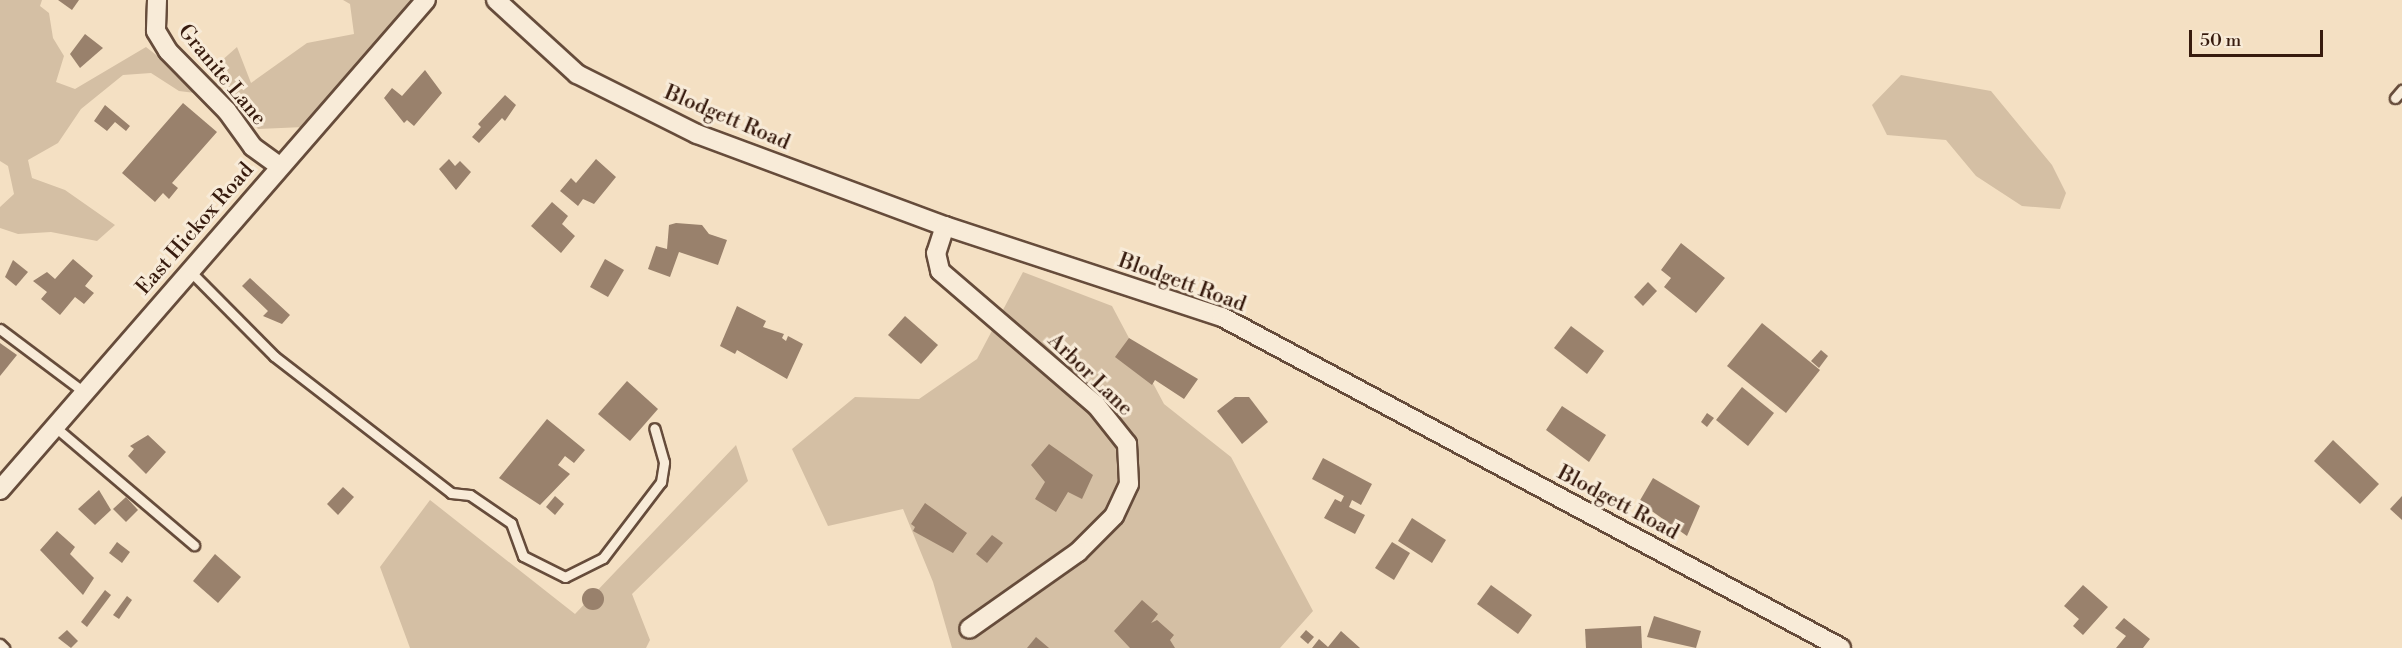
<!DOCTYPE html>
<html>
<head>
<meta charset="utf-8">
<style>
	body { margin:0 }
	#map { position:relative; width:2402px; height:648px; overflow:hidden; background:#f4e0c3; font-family:"Libre Bodoni",serif }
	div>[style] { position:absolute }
	.green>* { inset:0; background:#d4bfa4 }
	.building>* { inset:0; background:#99816c }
	.round { border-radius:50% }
	.roads { filter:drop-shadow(2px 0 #664c3b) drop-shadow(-2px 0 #664c3b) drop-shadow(0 2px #664c3b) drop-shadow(0 -2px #664c3b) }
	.service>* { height:9px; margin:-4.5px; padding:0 4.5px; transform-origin:4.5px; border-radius:4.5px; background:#f8ebd8 }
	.minor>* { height:18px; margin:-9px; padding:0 9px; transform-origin:9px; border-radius:9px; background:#f8ebd8 }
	span { translate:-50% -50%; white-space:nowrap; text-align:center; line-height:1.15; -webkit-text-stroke:6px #f8ebd8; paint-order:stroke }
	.street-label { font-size:21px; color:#371b0e }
	.scale { position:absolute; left:2189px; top:30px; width:134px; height:27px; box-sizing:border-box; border:3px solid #371b0e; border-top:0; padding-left:8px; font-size:18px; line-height:21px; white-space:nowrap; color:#371b0e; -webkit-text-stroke:4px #f8ebd8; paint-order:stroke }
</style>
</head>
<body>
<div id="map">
	<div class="green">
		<div style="clip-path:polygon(0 0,42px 0,40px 6px,49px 13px,53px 38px,64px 56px,56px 82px,75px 89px,146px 47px,187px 79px,195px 93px,179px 91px,151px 73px,123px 75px,81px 109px,58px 143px,28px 160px,32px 178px,65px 190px,115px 225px,97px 241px,51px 232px,18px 234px,0 228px,0 207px,14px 194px,8px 166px,0 161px)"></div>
		<div style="clip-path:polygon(343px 0,412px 0,304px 127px,258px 129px,211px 70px,237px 47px,251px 83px,307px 43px,354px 34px,350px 4px)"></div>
		<div style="clip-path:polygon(1901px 75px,1991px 91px,2052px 165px,2066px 193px,2060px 209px,2022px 206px,1976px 176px,1946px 140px,1887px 135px,1872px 105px)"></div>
		<div style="clip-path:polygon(1023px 272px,1112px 306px,1164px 404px,1231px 457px,1313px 611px,1280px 648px,952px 648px,933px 582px,903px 509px,828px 526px,792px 449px,855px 397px,919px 399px,977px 359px)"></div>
		<div style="clip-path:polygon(736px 445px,748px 481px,632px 594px,650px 640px,646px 648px,410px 648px,380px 567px,430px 500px,575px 614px)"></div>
	</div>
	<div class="building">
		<div style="clip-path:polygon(58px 0,79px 0,72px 10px)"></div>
		<div style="clip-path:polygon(85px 34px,103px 48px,80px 68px,70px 54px)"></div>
		<div style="clip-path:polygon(425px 70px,442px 93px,414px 126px,407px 120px,404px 123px,384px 98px,392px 88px,402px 96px)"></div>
		<div style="clip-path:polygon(505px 95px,516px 105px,505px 121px,502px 118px,479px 143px,472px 137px,481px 127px,478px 124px)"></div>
		<div style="clip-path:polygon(183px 103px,217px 132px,172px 183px,178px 188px,169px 199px,163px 193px,155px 202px,122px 173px)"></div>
		<div style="clip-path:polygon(105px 105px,130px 126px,126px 131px,115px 122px,107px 131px,94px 121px)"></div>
		<div style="clip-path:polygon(449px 159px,455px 166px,460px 161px,471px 172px,456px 190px,439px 169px)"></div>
		<div style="clip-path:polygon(596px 159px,616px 177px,594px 204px,583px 199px,578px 206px,560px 191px,571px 178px,576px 183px)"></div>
		<div style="clip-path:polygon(552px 202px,568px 216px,562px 224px,575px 236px,561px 253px,531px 226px)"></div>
		<div style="clip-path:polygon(676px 223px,702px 225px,709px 234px,727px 240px,718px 265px,679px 252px,670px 277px,648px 269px,656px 246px,667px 249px,669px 225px)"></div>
		<div style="clip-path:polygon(1681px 243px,1725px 278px,1696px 313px,1664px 287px,1671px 278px,1661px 270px)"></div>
		<div style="clip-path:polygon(73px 259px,93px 276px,85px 286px,94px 293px,84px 304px,75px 297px,60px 315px,41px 299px,47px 292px,33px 281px,47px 272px,55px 279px)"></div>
		<div style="clip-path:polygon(605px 259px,624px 270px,608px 297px,590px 287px)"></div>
		<div style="clip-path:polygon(13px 260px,28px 272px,16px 286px,5px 277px)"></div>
		<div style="clip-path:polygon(250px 278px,290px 315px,282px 324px,263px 316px,268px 311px,242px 286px)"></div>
		<div style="clip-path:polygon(1648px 282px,1657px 291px,1643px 306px,1634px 297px)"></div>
		<div style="clip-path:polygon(737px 306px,766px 321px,763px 327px,784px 334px,782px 338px,786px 341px,788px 336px,803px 344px,787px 379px,737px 350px,735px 354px,720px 346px)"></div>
		<div style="clip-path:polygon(905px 316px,938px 345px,921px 364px,888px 335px)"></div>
		<div style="clip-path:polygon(1762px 323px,1820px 370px,1786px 413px,1727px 366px)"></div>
		<div style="clip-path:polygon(1571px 326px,1604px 351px,1587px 374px,1554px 348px)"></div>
		<div style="clip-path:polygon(1129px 338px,1198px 379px,1184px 399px,1155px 380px,1152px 385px,1115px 357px)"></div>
		<div style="clip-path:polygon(0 343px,17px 355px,0 376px)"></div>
		<div style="clip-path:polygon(1821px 350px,1828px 356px,1819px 368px,1811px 361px)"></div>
		<div style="clip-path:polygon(627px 381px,658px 409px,630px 441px,598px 414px)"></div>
		<div style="clip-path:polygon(1742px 387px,1774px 413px,1748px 446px,1716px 420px)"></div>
		<div style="clip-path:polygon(1235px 397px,1249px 397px,1268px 422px,1242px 444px,1217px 411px)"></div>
		<div style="clip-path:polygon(1562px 406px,1606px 435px,1589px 462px,1546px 430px)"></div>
		<div style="clip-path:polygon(1707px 413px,1714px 418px,1707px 427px,1701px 422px)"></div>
		<div style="clip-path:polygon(547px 419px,585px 450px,574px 463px,565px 456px,558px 465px,570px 474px,540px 505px,499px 478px)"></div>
		<div style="clip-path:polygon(148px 435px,166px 452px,146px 474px,128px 456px,134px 449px,130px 446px)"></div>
		<div style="clip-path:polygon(2333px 440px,2379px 484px,2360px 504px,2314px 461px)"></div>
		<div style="clip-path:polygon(1049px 444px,1093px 475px,1082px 499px,1068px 492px,1056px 512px,1035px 499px,1045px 482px,1031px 465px)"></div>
		<div style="clip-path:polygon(1323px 458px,1372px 484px,1361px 505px,1352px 500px,1349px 507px,1365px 515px,1355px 534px,1324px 518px,1335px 499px,1341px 502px,1344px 496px,1312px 479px)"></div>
		<div style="clip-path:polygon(1653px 478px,1700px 506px,1687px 536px,1639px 502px)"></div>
		<div style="clip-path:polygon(343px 487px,354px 497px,338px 515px,327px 504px)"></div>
		<div style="clip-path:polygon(99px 490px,111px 510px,95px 525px,78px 509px)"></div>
		<div style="clip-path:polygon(555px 496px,564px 504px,555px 515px,546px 507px)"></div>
		<div style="clip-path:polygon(2402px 496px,2402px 520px,2390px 509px)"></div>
		<div style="clip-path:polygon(126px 497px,138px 510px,126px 522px,113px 509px)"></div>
		<div style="clip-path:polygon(925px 503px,967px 533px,953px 553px,913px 531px,915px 527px,911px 524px)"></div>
		<div style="clip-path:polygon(1412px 518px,1446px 540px,1432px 563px,1398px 541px)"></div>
		<div style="clip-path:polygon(57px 531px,75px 547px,70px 554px,94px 578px,83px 595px,40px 550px)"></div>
		<div style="clip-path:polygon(992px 535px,1003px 543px,987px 563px,976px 554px)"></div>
		<div style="clip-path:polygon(117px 542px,130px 552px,122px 563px,109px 553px)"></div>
		<div style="clip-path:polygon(1392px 542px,1410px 553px,1394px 580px,1375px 568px)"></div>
		<div style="clip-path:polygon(215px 554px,241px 577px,218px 603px,193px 581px)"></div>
		<div style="clip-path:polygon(1491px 585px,1532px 615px,1518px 634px,1477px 604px)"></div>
		<div style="clip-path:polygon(2083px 585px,2108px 607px,2083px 635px,2073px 626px,2079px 619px,2064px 606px)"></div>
		<div class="round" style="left:582px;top:588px;width:22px;height:22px"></div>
		<div style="clip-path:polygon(105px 590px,111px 595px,87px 627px,81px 622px)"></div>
		<div style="clip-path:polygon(127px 596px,132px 600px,119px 619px,113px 615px)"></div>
		<div style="clip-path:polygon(1142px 600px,1158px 614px,1151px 623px,1157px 620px,1174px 635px,1170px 640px,1175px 648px,1130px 648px,1114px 631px)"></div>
		<div style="clip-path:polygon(1654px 616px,1701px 631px,1696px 648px,1647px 637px)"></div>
		<div style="clip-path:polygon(2124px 618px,2150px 639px,2143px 648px,2116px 648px,2126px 636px,2115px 628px)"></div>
		<div style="clip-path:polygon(1641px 626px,1642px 648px,1586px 648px,1585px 629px)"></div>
		<div style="clip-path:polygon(67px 630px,78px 641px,71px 648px,58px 638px)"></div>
		<div style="clip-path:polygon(1306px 630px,1314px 637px,1308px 644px,1300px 637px)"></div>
		<div style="clip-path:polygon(1341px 631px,1360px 648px,1312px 648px,1319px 639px,1328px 647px)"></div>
		<div style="clip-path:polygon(1036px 637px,1049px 648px,1027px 648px)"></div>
	</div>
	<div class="roads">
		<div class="service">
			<div style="left:2395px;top:98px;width:11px;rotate:-49deg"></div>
			<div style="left:188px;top:269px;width:122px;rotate:45.3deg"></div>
			<div style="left:274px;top:356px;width:224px;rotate:37.7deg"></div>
			<div style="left:451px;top:493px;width:19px;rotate:6deg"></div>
			<div style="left:470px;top:495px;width:50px;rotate:34.3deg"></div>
			<div style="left:511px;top:523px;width:35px;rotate:70deg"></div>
			<div style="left:523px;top:556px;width:47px;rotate:26.6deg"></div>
			<div style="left:565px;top:577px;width:42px;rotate:-26.6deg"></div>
			<div style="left:603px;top:558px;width:96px;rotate:-52.7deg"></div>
			<div style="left:661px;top:482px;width:20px;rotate:-81deg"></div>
			<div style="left:664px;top:462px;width:35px;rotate:-106deg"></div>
			<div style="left:0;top:329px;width:105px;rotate:36.9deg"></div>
			<div style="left:54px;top:426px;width:184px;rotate:40.4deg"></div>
			<div style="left:0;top:644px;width:6px;rotate:45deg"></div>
		</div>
		<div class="minor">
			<div style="left:157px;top:0;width:31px;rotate:92deg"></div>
			<div style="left:156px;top:31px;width:23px;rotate:59deg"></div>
			<div style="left:168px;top:51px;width:84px;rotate:45.5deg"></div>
			<div style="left:227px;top:111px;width:44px;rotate:54.2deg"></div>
			<div style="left:253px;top:147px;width:32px;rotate:36deg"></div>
			<div style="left:496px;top:0;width:110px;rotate:42.4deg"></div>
			<div style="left:577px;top:74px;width:134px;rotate:26.6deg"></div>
			<div style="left:697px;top:134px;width:265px;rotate:20.4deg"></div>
			<div style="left:945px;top:226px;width:292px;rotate:18.2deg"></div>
			<div style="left:1222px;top:317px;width:702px;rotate:28.13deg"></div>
			<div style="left:945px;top:226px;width:28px;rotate:108deg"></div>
			<div style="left:936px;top:253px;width:18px;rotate:77deg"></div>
			<div style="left:940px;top:271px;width:206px;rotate:40.7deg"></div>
			<div style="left:1096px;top:405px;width:50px;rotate:51.5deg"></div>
			<div style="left:1127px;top:444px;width:40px;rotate:87.1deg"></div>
			<div style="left:1129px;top:484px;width:35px;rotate:115deg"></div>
			<div style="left:1114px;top:516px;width:51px;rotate:135deg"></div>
			<div style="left:1078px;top:552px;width:133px;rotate:144.8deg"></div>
			<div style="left:0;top:490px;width:649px;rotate:-49deg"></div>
		</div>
	</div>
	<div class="street-label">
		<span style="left:222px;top:75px;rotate:50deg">Granite Lane</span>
		<span style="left:727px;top:118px;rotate:23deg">Blodgett Road</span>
		<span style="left:195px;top:229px;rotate:-49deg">East Hickox Road</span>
		<span style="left:1182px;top:283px;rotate:20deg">Blodgett Road</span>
		<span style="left:1090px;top:375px;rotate:44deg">Arbor Lane</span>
		<span style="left:1618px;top:503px;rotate:28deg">Blodgett Road</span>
	</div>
	<div class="scale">50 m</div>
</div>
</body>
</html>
